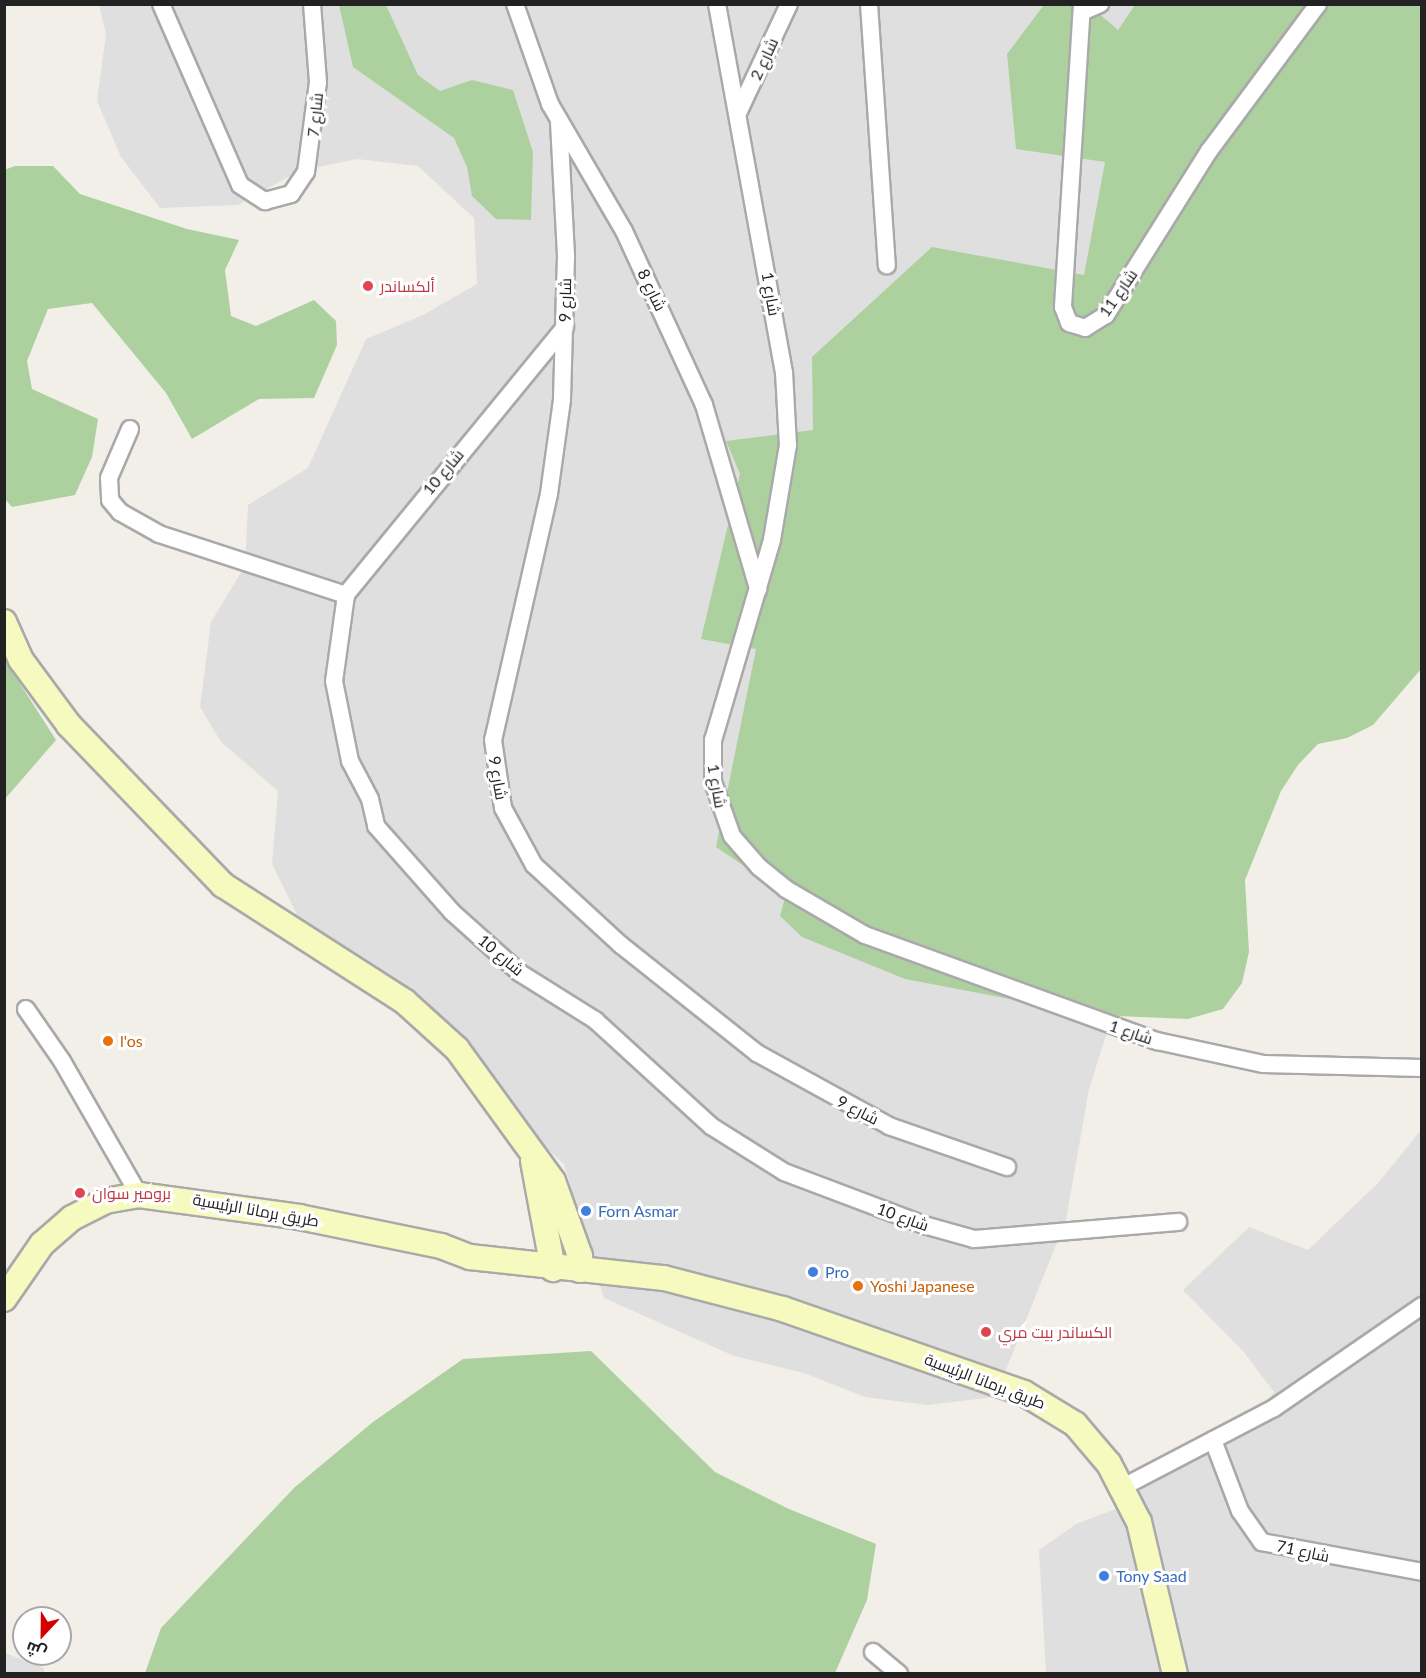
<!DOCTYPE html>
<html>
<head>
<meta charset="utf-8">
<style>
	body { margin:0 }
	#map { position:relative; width:1426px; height:1678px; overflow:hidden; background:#f2efe9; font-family:Lato,Cairo,sans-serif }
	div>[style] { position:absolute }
	.residential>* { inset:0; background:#e0dfdf }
	.forest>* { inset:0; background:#add19e }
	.roads { filter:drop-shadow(2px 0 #a9a9a9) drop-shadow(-2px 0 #a9a9a9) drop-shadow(0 2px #a9a9a9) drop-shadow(0 -2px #a9a9a9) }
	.street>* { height:16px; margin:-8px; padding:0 8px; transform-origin:8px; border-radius:8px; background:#fff }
	.secondary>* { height:24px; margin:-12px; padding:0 12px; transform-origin:12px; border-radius:12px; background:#f7fabf }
	.dots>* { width:16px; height:16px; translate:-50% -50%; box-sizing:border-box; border:3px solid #fff; border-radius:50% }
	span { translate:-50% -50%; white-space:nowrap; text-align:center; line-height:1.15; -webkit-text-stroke:6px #fff; paint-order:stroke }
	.street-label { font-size:16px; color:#222 }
	.health-label { font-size:16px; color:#be3a42 }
	.left { translate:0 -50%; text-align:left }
	.food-label { font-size:16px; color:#c56008 }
	.shop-label { font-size:16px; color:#366cbe }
	.frame { position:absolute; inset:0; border:6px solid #222; pointer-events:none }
	.north { position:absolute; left:12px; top:1606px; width:60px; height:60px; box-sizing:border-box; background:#fff; border:2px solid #a7a7a7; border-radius:50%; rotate:202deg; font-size:16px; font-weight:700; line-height:24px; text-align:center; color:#222 }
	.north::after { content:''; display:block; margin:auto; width:21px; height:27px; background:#d40000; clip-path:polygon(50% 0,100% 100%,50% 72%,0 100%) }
</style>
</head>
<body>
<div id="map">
	<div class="residential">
		<div style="clip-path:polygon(99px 5px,1260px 5px,1225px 110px,800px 650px,1109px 1026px,1089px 1089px,1066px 1220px,995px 1397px,927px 1405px,865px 1397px,804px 1373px,734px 1356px,604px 1298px,564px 1164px,301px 923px,272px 864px,278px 791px,221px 742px,200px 707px,211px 622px,245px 566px,248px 505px,308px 468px,366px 339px,423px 315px,477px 284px,474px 218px,418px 166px,357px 159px,299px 171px,238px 205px,160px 208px,121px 157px,97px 101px,106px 34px)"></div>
		<div style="clip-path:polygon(1421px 1130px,1421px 1673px,1046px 1673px,1039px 1550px,1076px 1524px,1121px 1507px,1158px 1475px,1243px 1432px,1274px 1392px,1243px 1351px,1183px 1290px,1249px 1227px,1308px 1250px,1379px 1182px)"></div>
		<div style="clip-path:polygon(5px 1653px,44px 1668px,44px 1673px,5px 1673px)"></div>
	</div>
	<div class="forest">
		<div style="clip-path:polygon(339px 5px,386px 5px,418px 75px,440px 91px,472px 80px,513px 90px,533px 152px,531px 220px,496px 219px,472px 196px,467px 167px,454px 138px,353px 67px)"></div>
		<div style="clip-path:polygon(1044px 5px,1089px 5px,1118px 30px,1135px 5px,1421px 5px,1421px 669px,1373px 725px,1347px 738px,1318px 744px,1298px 765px,1281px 791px,1245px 880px,1249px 952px,1242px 983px,1223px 1009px,1188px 1019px,1094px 1015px,905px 979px,802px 937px,780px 916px,786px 894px,716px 847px,756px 649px,701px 639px,740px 474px,726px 441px,813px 430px,812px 357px,932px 247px,1084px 275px,1105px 162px,1016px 149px,1007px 54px)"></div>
		<div style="clip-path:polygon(15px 166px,53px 166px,80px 194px,187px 229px,239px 240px,225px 270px,231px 316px,256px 326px,314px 300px,336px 321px,337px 345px,314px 398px,259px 399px,192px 439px,166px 393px,92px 303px,48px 309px,27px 361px,32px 389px,98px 419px,92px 457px,75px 495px,12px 507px,4px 498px,4px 170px)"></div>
		<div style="clip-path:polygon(5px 660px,56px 740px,5px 799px)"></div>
		<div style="clip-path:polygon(591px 1351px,715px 1472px,789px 1509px,876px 1544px,867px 1600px,835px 1673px,145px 1673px,161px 1628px,295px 1487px,373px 1422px,463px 1359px)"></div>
	</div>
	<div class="roads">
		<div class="street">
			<div style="left:161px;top:4px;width:197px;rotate:66.4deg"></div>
			<div style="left:240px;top:185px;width:30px;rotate:33deg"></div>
			<div style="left:265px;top:201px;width:27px;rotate:-15deg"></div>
			<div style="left:291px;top:194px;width:27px;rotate:-56deg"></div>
			<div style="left:306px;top:172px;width:91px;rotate:-82.4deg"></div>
			<div style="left:318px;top:82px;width:78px;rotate:-94.4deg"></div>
			<div style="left:515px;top:4px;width:106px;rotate:70.7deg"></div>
			<div style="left:550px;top:104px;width:147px;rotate:59.8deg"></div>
			<div style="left:624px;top:231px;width:192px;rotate:65.3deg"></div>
			<div style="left:704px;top:405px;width:192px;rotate:73.6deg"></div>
			<div style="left:717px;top:4px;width:374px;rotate:79.7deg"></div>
			<div style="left:784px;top:372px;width:73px;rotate:86.9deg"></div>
			<div style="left:788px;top:445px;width:96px;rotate:99.6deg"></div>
			<div style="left:772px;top:540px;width:209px;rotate:106.4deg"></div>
			<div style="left:713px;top:740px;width:42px;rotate:90deg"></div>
			<div style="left:713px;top:782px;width:57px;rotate:70.6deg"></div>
			<div style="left:732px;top:836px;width:41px;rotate:48.9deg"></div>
			<div style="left:759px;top:867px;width:35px;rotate:39deg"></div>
			<div style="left:786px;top:889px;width:91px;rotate:30.2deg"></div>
			<div style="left:865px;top:935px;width:311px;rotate:20deg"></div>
			<div style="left:1157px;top:1041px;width:108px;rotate:12.2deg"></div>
			<div style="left:1263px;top:1064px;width:159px;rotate:1.4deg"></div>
			<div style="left:869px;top:4px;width:262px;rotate:86.1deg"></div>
			<div style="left:1082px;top:4px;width:304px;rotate:93.6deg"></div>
			<div style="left:1063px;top:307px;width:17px;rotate:69deg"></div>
			<div style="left:1069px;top:323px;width:17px;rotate:17deg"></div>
			<div style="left:1085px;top:328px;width:25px;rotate:-32deg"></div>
			<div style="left:1106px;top:315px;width:194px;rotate:-57.9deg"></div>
			<div style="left:1209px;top:151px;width:183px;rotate:-53.4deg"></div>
			<div style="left:1082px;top:12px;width:20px;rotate:-24deg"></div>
			<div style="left:738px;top:113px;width:120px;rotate:-64.9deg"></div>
			<div style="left:559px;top:122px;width:134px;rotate:87deg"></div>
			<div style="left:566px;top:256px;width:144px;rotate:91.6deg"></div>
			<div style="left:562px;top:400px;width:95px;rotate:97.9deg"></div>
			<div style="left:549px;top:494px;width:252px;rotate:102.8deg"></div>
			<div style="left:493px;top:740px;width:69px;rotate:81.6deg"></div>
			<div style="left:503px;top:808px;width:65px;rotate:61.5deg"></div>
			<div style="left:534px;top:865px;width:118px;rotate:42.6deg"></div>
			<div style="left:621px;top:945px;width:174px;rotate:38.5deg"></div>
			<div style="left:757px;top:1053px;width:151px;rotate:28.9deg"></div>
			<div style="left:889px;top:1126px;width:125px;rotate:19.2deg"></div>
			<div style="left:565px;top:327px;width:346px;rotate:129.3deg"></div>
			<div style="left:346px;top:595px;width:87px;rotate:97.9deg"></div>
			<div style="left:334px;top:681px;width:82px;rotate:78.7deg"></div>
			<div style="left:350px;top:761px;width:43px;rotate:62.2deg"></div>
			<div style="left:370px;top:799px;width:28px;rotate:77deg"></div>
			<div style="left:376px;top:826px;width:115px;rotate:48.5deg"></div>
			<div style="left:452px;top:912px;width:91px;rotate:41.9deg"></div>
			<div style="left:520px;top:973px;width:89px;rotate:32.1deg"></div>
			<div style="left:595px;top:1020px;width:157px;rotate:42.4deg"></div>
			<div style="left:711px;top:1126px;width:86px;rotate:32.2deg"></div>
			<div style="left:784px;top:1172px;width:150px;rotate:20.7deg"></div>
			<div style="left:924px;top:1225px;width:52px;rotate:15.6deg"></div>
			<div style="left:974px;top:1239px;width:205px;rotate:-4.8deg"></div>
			<div style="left:130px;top:429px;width:53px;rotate:113.2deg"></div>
			<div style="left:109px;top:478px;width:22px;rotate:87deg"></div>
			<div style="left:110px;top:500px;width:16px;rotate:50deg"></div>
			<div style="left:120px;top:512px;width:45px;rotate:29.4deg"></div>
			<div style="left:159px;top:534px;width:197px;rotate:18.1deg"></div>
			<div style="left:26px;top:1009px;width:63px;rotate:55.3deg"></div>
			<div style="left:62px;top:1061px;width:155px;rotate:60.1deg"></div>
			<div style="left:1213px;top:1440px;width:76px;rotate:69.2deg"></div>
			<div style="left:1240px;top:1511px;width:38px;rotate:55deg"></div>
			<div style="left:1262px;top:1542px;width:163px;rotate:10.6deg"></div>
			<div style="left:1123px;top:1487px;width:170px;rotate:-27.6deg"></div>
			<div style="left:1274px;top:1408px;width:180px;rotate:-34.6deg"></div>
			<div style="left:873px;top:1652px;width:34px;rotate:40deg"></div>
		</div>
		<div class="secondary">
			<div style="left:4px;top:622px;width:42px;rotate:65.9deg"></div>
			<div style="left:21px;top:660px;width:81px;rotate:53.6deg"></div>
			<div style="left:69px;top:725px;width:222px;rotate:46.1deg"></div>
			<div style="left:223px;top:885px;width:216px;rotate:32.7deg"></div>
			<div style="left:405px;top:1002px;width:70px;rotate:42.1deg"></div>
			<div style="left:457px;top:1049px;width:163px;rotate:54deg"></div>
			<div style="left:553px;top:1181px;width:80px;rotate:70.2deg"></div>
			<div style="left:580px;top:1256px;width:14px;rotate:90deg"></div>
			<div style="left:533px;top:1161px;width:110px;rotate:79.5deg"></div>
			<div style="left:4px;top:1299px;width:67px;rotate:-55.4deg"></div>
			<div style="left:42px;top:1244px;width:40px;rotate:-41deg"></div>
			<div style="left:72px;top:1218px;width:37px;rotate:-27deg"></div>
			<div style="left:105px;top:1201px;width:35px;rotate:-10deg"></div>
			<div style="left:139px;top:1195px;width:162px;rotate:7.8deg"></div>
			<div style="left:299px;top:1217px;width:145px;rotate:11.5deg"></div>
			<div style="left:441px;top:1246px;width:31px;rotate:21deg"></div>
			<div style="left:470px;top:1257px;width:195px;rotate:6.2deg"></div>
			<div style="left:664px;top:1278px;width:123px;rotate:14.6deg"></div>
			<div style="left:783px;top:1309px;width:255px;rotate:19.2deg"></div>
			<div style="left:1024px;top:1393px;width:60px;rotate:31.3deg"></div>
			<div style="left:1075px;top:1424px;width:52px;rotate:49.6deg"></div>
			<div style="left:1109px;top:1464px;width:65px;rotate:62.7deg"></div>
			<div style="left:1139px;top:1522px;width:156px;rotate:76.7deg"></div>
		</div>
	</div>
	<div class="dots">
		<div style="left:368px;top:286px;background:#e0444e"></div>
		<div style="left:108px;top:1041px;background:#e8710a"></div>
		<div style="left:80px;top:1193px;background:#e0444e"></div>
		<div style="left:586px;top:1211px;background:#3f7fe0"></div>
		<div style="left:813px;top:1272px;background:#3f7fe0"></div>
		<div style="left:858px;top:1286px;background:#e8710a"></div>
		<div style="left:986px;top:1332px;background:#e0444e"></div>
		<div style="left:1104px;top:1576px;background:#3f7fe0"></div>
	</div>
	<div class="street-label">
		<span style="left:764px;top:59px;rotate:-65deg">شارع 2</span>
		<span style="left:315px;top:115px;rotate:-84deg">شارع 7</span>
		<span style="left:652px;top:290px;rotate:64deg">شارع 8</span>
		<span style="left:1118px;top:293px;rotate:-55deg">شارع 11</span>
		<span style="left:771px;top:294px;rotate:80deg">شارع 1</span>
		<span style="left:565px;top:300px;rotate:-89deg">شارع 9</span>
		<span style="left:443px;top:472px;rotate:-50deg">شارع 10</span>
		<span style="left:498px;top:778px;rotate:80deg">شارع 9</span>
		<span style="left:717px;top:786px;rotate:80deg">شارع 1</span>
		<span style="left:501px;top:955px;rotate:40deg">شارع 10</span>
		<span style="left:1131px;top:1032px;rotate:19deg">شارع 1</span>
		<span style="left:858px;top:1110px;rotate:27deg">شارع 9</span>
		<span style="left:256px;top:1210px;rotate:10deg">طريق برمانا الرئيسية</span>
		<span style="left:903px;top:1217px;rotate:20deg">شارع 10</span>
		<span style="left:985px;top:1381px;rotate:21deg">طريق برمانا الرئيسية</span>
		<span style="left:1303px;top:1551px;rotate:12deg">شارع 71</span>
	</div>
	<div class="health-label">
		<span class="left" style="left:380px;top:286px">ألكساندر</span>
		<span class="left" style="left:92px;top:1193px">برومير سوان</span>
		<span class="left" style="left:998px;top:1332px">الكساندر بيت مري</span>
	</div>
	<div class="food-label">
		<span class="left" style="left:120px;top:1041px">l'os</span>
		<span class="left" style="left:870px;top:1286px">Yoshi Japanese</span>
	</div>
	<div class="shop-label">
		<span class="left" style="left:598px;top:1211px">Forn Asmar</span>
		<span class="left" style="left:825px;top:1272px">Pro</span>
		<span class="left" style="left:1116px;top:1576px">Tony Saad</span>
	</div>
	<div class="frame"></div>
	<div class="north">ش</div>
</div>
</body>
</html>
